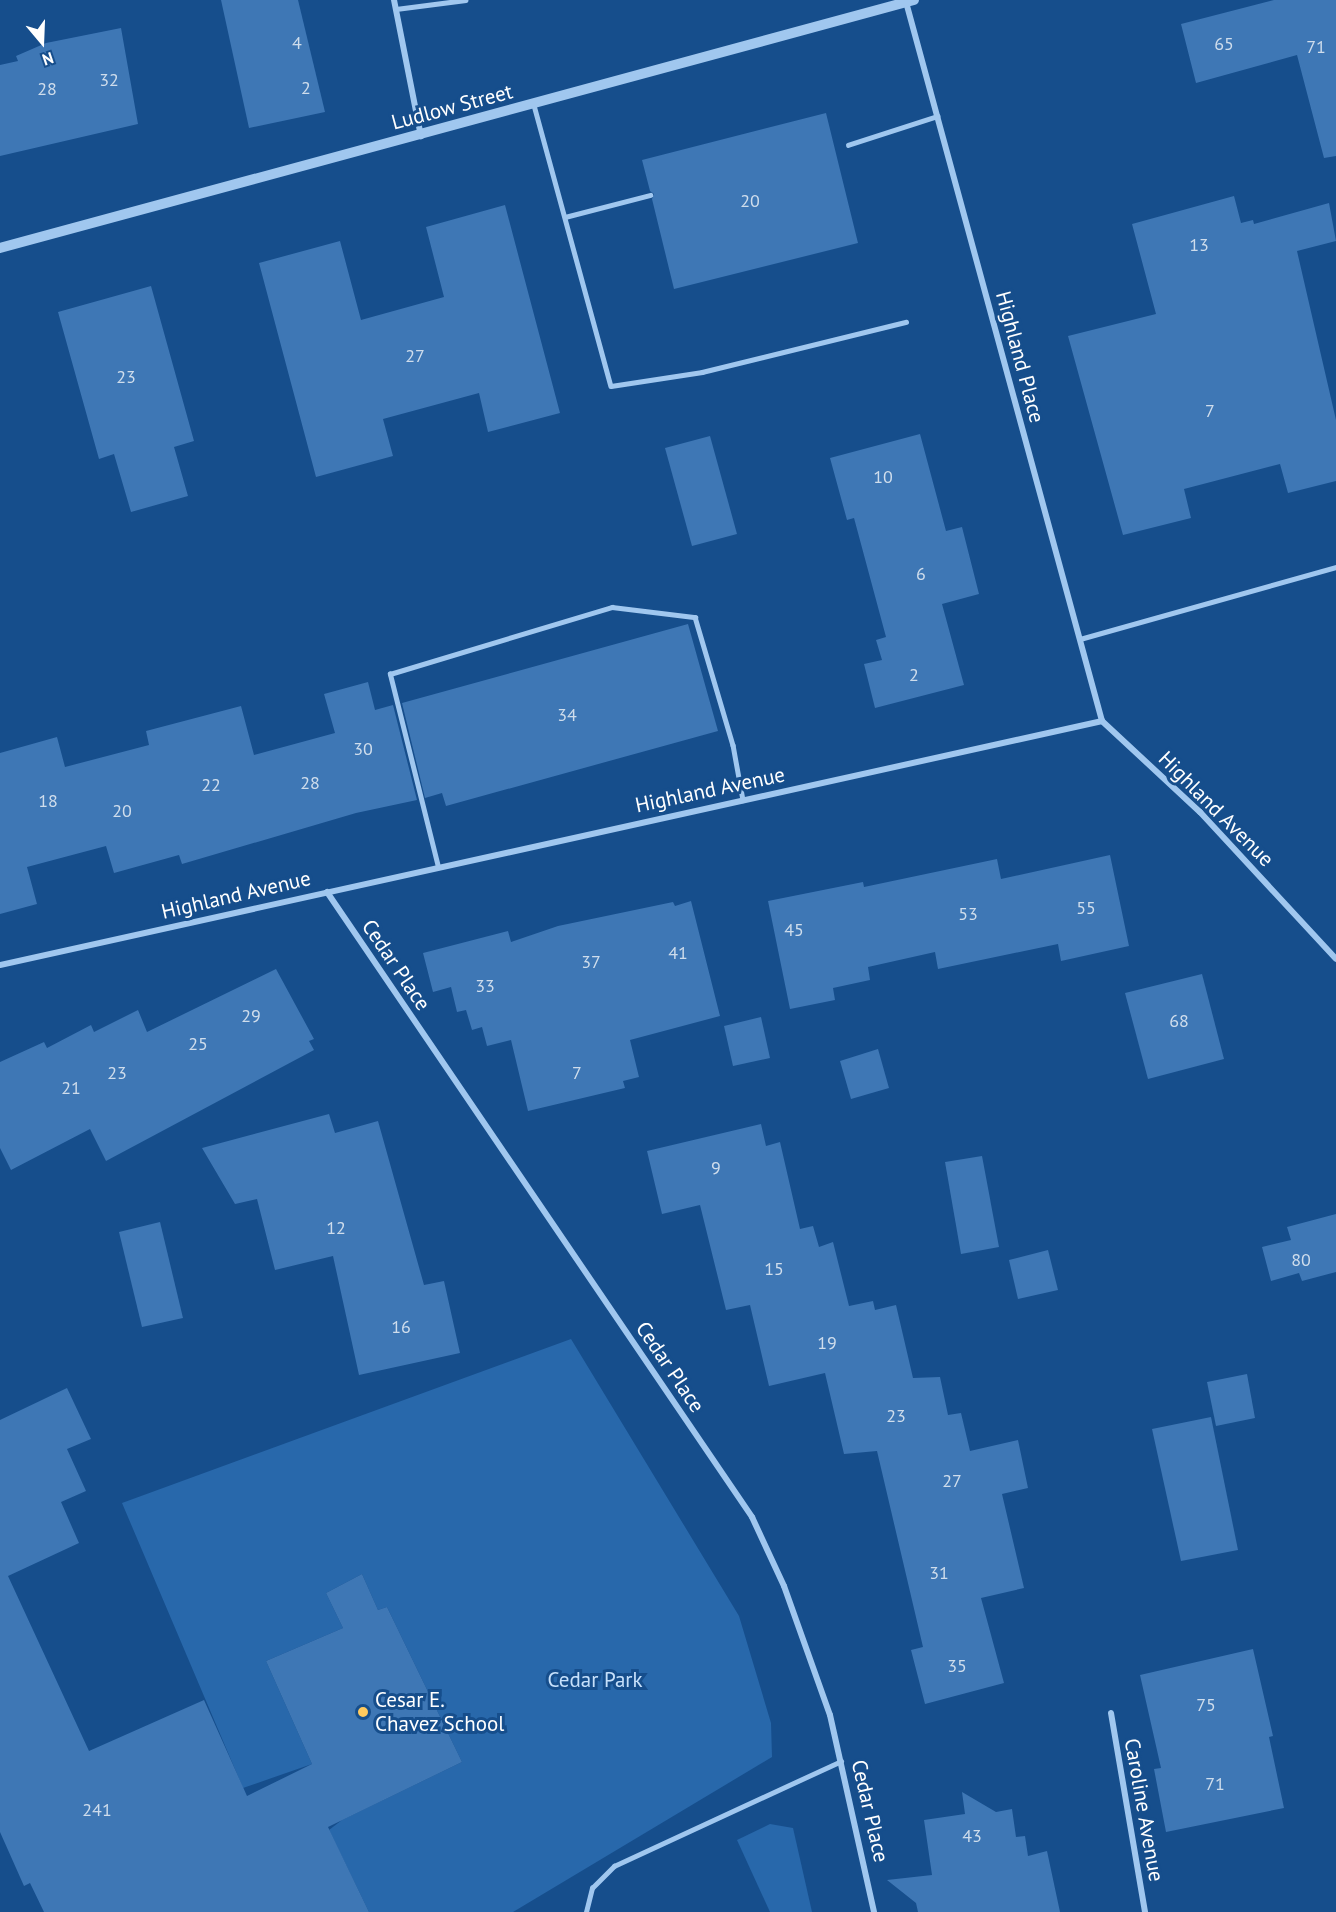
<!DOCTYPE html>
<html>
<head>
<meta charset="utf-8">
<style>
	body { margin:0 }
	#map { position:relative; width:1336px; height:1912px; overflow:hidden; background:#164e8c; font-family:"PT Sans",sans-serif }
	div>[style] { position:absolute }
	.green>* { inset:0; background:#2868ab }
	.building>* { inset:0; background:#3e77b5 }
	.service>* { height:4.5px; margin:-2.25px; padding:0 2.25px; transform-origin:2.25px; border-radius:2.25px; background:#a0c7ef }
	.minor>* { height:6px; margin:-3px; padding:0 3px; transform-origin:3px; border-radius:3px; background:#a0c7ef }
	.tertiary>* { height:10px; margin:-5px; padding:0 5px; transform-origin:5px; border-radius:5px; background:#a0c7ef }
	.dots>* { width:16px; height:16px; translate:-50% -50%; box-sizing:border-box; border:3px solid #164e8c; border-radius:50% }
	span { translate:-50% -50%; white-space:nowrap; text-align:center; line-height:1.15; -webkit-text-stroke:6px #164e8c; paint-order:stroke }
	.number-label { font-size:18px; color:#cfddec }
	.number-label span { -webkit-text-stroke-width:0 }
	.street-label { font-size:21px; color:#fff }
	.park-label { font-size:21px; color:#c6e0fb }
	.poi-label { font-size:21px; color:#fff }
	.left { translate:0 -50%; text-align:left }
	.north { position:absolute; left:12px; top:12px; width:60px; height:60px; -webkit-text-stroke:4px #164e8c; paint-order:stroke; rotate:161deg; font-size:16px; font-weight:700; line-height:24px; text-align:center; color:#fff }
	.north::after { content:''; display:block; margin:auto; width:21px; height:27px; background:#fff; clip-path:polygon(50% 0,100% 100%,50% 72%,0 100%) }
</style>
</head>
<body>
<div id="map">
	<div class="green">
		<div style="clip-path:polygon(571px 1339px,739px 1616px,771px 1723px,772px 1757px,513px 1912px,369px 1912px,329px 1830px,342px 1820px,462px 1762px,387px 1607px,378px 1610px,362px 1574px,326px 1593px,343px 1628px,266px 1661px,312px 1764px,243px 1788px,122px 1503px)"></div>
		<div style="clip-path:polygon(770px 1824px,793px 1828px,812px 1912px,770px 1912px,737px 1840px)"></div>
	</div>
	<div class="building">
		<div style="clip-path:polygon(221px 0,298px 0,325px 112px,249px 128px)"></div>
		<div style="clip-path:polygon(1274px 0,1336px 0,1336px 156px,1324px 158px,1297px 55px,1196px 83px,1181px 24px)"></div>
		<div style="clip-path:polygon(121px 28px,138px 124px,0 156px,0 65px,18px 61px,16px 56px,46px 43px)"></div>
		<div style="clip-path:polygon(826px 113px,858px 243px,674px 289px,652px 199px,654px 194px,650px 191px,642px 160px)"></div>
		<div style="clip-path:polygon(1234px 196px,1241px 223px,1253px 220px,1254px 224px,1329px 203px,1336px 241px,1297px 251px,1336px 420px,1336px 481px,1288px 493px,1280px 464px,1184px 489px,1191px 518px,1123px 535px,1068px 336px,1156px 314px,1132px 224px)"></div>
		<div style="clip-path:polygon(505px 205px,560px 413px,488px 432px,479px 393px,383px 419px,393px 456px,316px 477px,259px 263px,340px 241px,361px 320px,444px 297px,426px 227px)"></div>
		<div style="clip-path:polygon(151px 286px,194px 441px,174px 447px,188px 496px,131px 512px,114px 454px,99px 459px,58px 312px)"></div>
		<div style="clip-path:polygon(920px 434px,946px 531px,962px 527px,979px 594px,942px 604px,964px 685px,875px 708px,864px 664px,882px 660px,876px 640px,886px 637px,854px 518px,847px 520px,830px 458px)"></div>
		<div style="clip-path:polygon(710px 436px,737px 534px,692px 546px,665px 448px)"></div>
		<div style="clip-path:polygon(688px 624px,718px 731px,446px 806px,442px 793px,425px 798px,402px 703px)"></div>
		<div style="clip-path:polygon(368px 682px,375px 710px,393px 705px,417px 800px,356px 813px,182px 864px,179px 855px,114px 873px,106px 846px,27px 867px,37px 904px,0 914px,0 753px,57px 737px,65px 767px,149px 745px,146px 731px,241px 706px,254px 755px,335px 733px,324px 694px)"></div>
		<div style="clip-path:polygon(1110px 855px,1129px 946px,1061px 961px,1058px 944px,938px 969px,935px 952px,868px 967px,870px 980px,833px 988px,835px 1000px,790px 1009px,768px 901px,863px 882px,864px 887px,997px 859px,1001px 879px)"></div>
		<div style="clip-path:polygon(691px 901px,720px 1016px,630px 1040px,639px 1077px,623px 1081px,625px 1088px,528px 1111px,511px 1040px,487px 1046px,482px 1027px,472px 1030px,466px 1010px,457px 1012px,451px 987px,433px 992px,423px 953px,508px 931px,511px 942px,558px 926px,673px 902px,675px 906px)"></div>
		<div style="clip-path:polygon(276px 969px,314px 1039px,309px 1041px,314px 1050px,106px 1161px,90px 1129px,11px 1170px,0 1148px,0 1062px,44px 1042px,47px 1048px,91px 1025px,94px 1032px,138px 1010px,147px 1032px)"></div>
		<div style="clip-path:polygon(1202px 974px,1224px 1059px,1148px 1079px,1125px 993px)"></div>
		<div style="clip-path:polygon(761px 1017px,770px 1058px,733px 1066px,724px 1026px)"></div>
		<div style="clip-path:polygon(878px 1049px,889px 1088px,851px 1099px,840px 1061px)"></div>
		<div style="clip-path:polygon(329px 1114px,335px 1133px,378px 1121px,424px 1285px,444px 1281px,460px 1353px,359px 1375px,333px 1256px,275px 1270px,257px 1199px,235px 1204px,202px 1148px)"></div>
		<div style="clip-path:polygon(761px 1124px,766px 1146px,780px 1142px,800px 1229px,813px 1226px,819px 1247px,833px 1242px,849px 1306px,873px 1301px,875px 1310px,896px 1305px,913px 1378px,940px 1377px,948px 1415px,961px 1413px,970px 1451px,1018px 1440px,1028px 1488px,1002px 1494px,1024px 1588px,981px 1598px,1004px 1683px,925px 1704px,911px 1650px,923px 1647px,877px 1451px,844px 1454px,825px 1373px,769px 1386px,750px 1305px,726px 1310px,700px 1205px,662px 1214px,647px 1151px)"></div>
		<div style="clip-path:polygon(982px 1156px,999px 1247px,961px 1254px,945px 1162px)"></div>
		<div style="clip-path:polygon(1336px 1214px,1336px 1272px,1302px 1281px,1299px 1273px,1271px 1281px,1262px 1247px,1291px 1240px,1287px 1227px)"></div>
		<div style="clip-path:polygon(160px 1222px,183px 1318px,142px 1327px,119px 1232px)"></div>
		<div style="clip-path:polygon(1048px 1250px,1058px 1290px,1018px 1299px,1009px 1260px)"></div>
		<div style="clip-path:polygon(1247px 1374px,1255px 1418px,1216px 1426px,1207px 1382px)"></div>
		<div style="clip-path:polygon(67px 1388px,91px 1439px,67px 1449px,86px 1491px,61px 1502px,79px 1543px,8px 1576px,89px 1751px,204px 1700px,247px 1796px,312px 1764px,266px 1661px,343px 1628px,326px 1593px,362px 1574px,378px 1610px,387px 1607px,462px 1762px,328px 1827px,369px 1912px,44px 1912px,30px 1883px,24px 1886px,0 1832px,0 1420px)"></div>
		<div style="clip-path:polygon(1211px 1417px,1238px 1550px,1181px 1561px,1152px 1429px)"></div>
		<div style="clip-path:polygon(1253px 1649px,1273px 1736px,1269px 1737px,1284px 1808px,1166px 1832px,1154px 1769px,1161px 1768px,1140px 1675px)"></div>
		<div style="clip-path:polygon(962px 1792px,996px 1812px,1012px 1809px,1016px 1837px,1025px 1836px,1028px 1856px,1047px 1851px,1060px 1912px,918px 1912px,916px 1903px,887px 1880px,932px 1875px,924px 1820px,965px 1814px)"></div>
	</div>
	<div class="service">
		<div style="left:396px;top:9px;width:70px;rotate:-7.4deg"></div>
		<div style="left:534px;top:105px;width:291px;rotate:74.7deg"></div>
		<div style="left:611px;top:386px;width:92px;rotate:-8.7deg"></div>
		<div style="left:702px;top:372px;width:210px;rotate:-13.8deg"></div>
		<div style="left:848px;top:145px;width:94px;rotate:-18deg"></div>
		<div style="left:565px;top:217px;width:88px;rotate:-14.5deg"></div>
		<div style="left:1080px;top:639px;width:266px;rotate:-15.7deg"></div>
		<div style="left:438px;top:867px;width:199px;rotate:-104deg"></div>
		<div style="left:390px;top:674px;width:232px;rotate:-16.8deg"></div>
		<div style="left:612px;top:607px;width:84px;rotate:6.9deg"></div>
		<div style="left:695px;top:617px;width:134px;rotate:73.5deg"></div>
		<div style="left:733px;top:745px;width:56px;rotate:79.7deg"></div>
		<div style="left:586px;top:1912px;width:25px;rotate:-76deg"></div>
		<div style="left:592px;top:1888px;width:31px;rotate:-45deg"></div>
		<div style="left:614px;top:1866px;width:250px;rotate:-24.8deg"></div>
	</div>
	<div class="minor">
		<div style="left:394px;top:0;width:139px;rotate:78.8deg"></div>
		<div style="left:906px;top:2px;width:745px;rotate:74.75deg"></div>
		<div style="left:1102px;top:721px;width:134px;rotate:42.9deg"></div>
		<div style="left:1200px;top:812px;width:200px;rotate:47.2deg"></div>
		<div style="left:327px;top:892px;width:756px;rotate:55.78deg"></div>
		<div style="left:752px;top:1517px;width:76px;rotate:65.1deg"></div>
		<div style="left:784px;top:1586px;width:137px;rotate:70.4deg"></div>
		<div style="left:830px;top:1715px;width:202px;rotate:77.4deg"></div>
		<div style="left:0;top:965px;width:1129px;rotate:-12.48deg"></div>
		<div style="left:1111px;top:1713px;width:202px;rotate:80.3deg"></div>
	</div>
	<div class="tertiary">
		<div style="left:0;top:248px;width:947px;rotate:-15.18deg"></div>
	</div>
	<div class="dots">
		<div style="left:363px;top:1712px;background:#ffca5e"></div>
	</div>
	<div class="number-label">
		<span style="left:297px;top:43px">4</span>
		<span style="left:1224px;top:44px">65</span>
		<span style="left:1316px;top:47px">71</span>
		<span style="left:109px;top:80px">32</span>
		<span style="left:306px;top:88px">2</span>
		<span style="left:47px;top:89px">28</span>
		<span style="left:750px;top:201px">20</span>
		<span style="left:1199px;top:245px">13</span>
		<span style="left:415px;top:356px">27</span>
		<span style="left:126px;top:377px">23</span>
		<span style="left:1210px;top:411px">7</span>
		<span style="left:883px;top:477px">10</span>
		<span style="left:921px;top:574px">6</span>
		<span style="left:914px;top:675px">2</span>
		<span style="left:567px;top:715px">34</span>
		<span style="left:363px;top:749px">30</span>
		<span style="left:310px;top:783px">28</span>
		<span style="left:211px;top:785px">22</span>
		<span style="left:48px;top:801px">18</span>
		<span style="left:122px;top:811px">20</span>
		<span style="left:1086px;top:908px">55</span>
		<span style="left:968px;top:914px">53</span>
		<span style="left:794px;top:930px">45</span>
		<span style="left:678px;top:953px">41</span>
		<span style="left:591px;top:962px">37</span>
		<span style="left:485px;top:986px">33</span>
		<span style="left:251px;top:1016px">29</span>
		<span style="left:1179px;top:1021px">68</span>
		<span style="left:198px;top:1044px">25</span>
		<span style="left:117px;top:1073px">23</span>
		<span style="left:577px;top:1073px">7</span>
		<span style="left:71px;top:1088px">21</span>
		<span style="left:716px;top:1168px">9</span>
		<span style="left:336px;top:1228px">12</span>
		<span style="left:1301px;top:1260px">80</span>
		<span style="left:774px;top:1269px">15</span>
		<span style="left:401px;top:1327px">16</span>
		<span style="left:827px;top:1343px">19</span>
		<span style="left:896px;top:1416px">23</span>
		<span style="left:952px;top:1481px">27</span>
		<span style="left:939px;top:1573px">31</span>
		<span style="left:957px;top:1666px">35</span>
		<span style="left:1206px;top:1705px">75</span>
		<span style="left:1215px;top:1784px">71</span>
		<span style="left:97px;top:1810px">241</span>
		<span style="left:972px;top:1836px">43</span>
	</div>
	<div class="street-label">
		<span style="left:452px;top:107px;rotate:-15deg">Ludlow Street</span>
		<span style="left:1020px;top:357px;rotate:75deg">Highland Place</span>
		<span style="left:710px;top:790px;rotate:-12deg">Highland Avenue</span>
		<span style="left:1216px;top:809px;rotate:45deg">Highland Avenue</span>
		<span style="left:236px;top:895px;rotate:-13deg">Highland Avenue</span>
		<span style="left:396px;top:965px;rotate:56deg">Cedar Place</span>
		<span style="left:670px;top:1367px;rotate:56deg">Cedar Place</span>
		<span style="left:1144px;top:1810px;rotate:80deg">Caroline Avenue</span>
		<span style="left:870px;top:1811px;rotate:77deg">Cedar Place</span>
	</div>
	<div class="park-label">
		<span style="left:595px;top:1680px">Cedar Park</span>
	</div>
	<div class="poi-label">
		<span class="left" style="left:375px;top:1712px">Cesar E.<br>Chavez School</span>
	</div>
	<div class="north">N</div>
</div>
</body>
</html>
